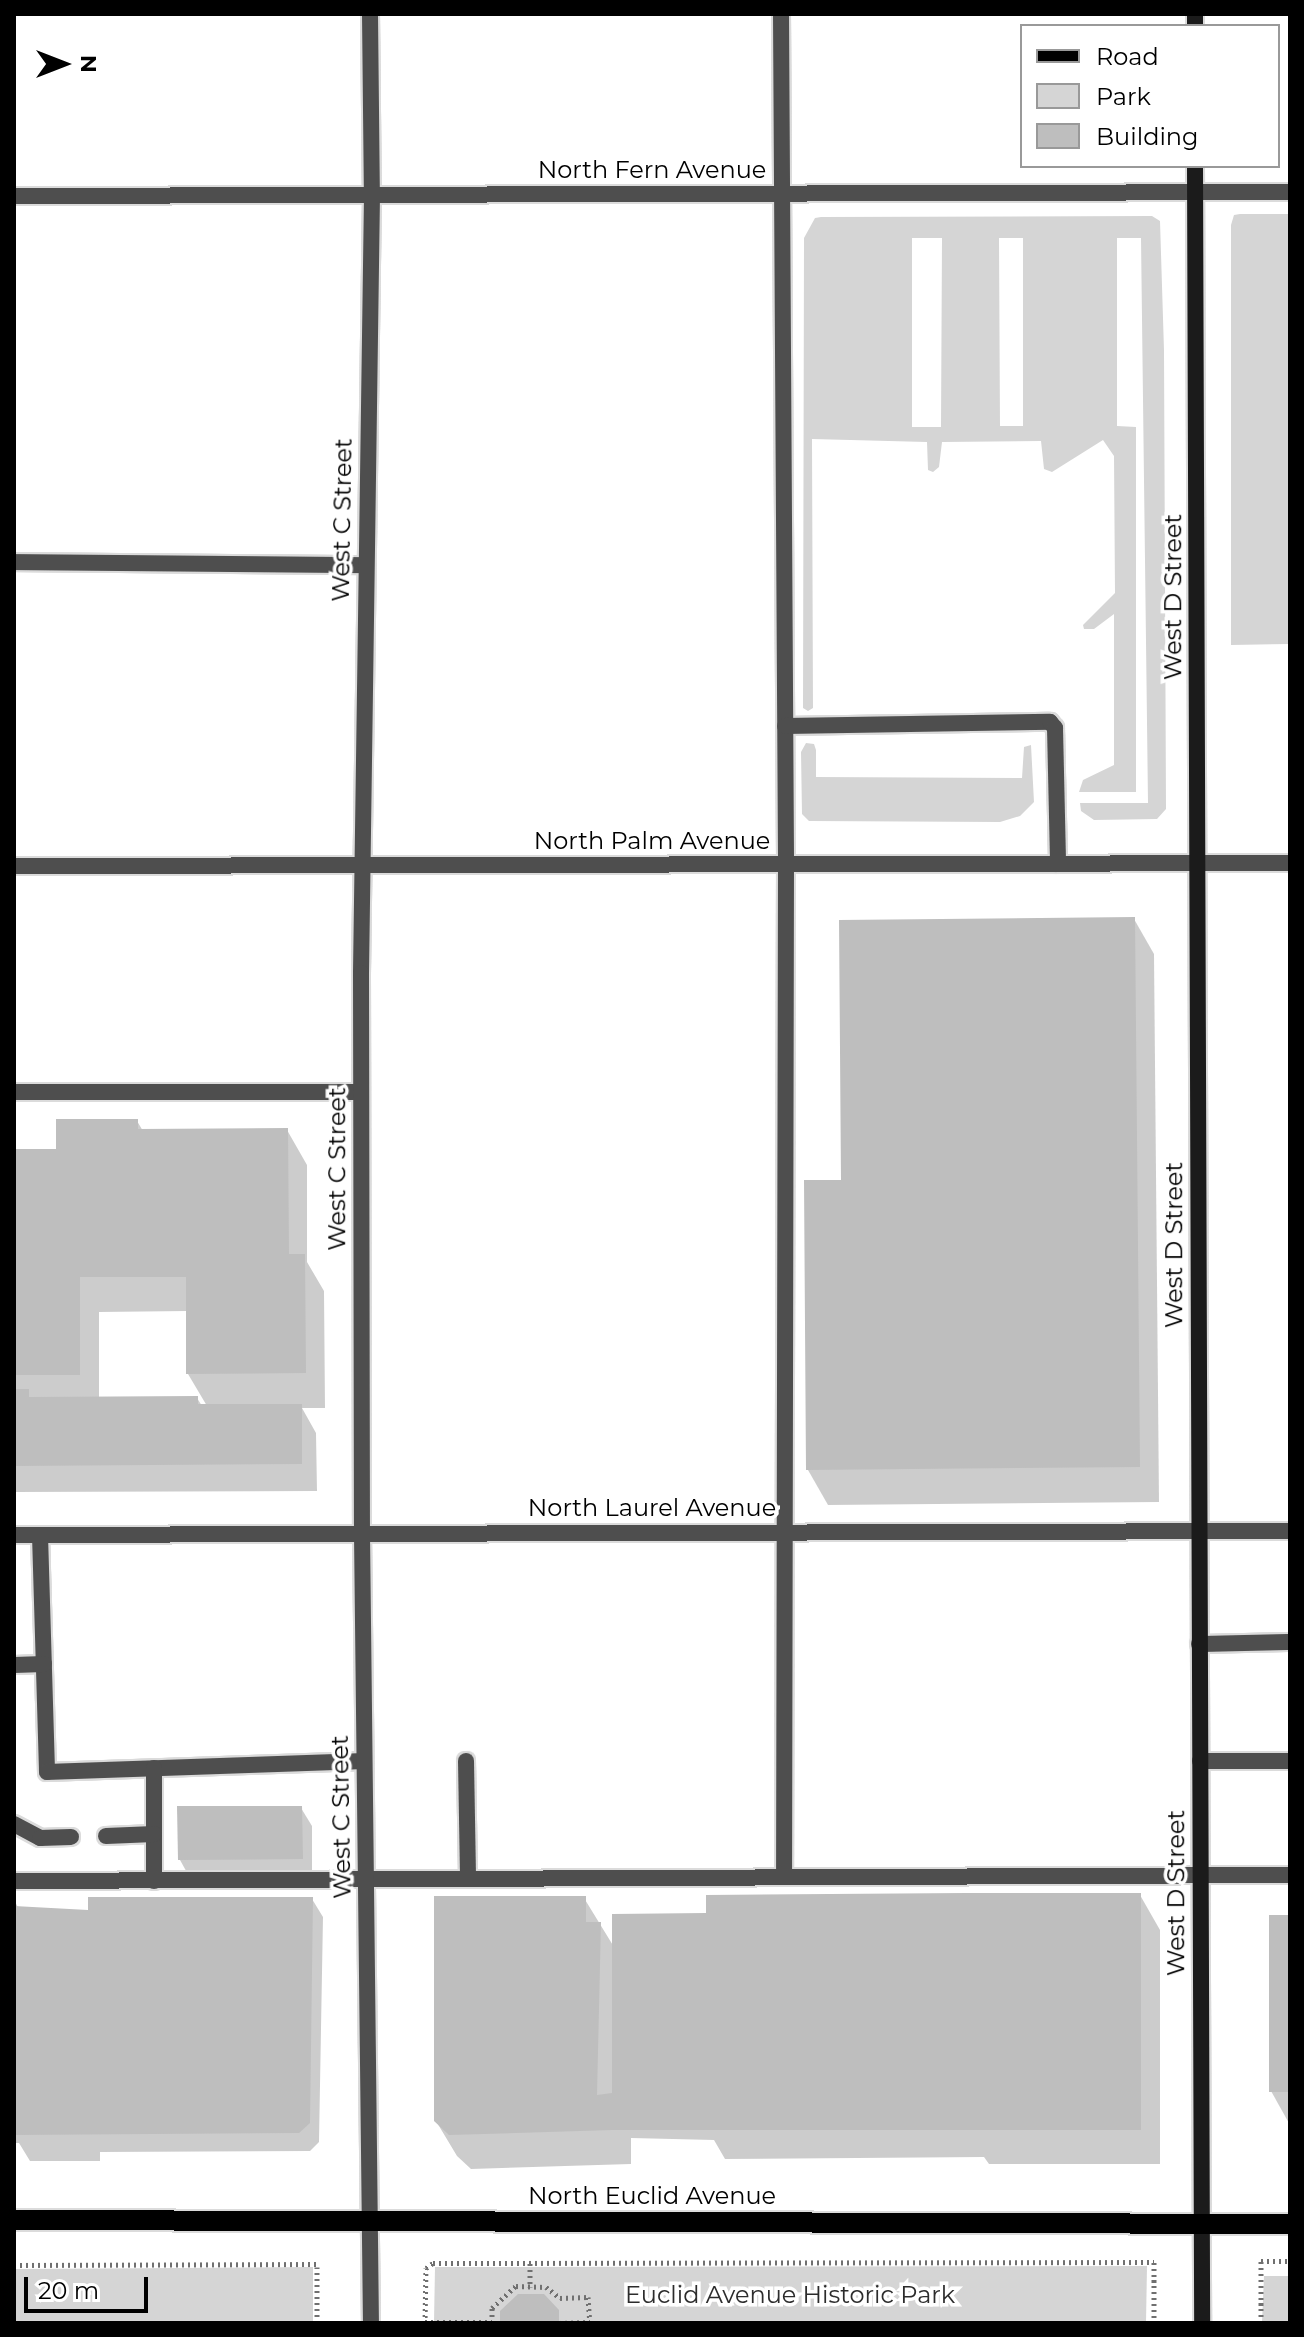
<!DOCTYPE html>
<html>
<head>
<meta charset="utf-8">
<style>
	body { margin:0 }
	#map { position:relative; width:1304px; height:2337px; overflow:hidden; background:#fff; font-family:Montserrat,sans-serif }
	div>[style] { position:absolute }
	.green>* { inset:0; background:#d5d5d5 }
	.shadow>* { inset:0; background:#0003 }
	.building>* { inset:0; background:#bebebe }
	.path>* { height:5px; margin-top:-2.5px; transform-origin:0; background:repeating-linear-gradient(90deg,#707070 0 2px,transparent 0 6px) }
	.roads { filter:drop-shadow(2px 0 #dbdbdb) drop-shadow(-2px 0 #dbdbdb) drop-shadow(0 2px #dbdbdb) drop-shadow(0 -2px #dbdbdb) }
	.lane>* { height:16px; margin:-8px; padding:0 8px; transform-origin:8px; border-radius:8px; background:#4e4e4e }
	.street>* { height:16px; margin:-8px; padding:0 8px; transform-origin:8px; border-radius:8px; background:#4e4e4e }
	.secondary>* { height:16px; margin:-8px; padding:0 8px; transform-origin:8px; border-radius:8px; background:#1b1b1b }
	.primary>* { height:20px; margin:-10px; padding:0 10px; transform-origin:10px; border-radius:10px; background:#000 }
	span { translate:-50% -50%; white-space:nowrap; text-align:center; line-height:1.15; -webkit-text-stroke:7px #fff; paint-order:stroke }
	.street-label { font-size:24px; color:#000 }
	.park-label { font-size:24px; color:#2c2c2c }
	.frame { position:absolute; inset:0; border:16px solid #000; pointer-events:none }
	.legend { position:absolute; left:1020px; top:24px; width:260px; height:144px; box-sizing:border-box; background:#fff; border:2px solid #999; margin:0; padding:10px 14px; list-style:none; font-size:24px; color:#000 }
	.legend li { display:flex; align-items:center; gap:16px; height:40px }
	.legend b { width:40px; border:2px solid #999 }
	.north { position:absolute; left:24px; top:24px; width:80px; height:80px; -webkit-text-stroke:6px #fff; paint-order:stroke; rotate:90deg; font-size:22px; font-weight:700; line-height:32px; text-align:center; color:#000 }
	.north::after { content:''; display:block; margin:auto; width:28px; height:36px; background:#000; clip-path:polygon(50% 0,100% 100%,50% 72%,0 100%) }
	.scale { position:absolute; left:24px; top:2277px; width:124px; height:36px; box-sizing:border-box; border:4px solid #000; border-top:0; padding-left:10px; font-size:24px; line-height:28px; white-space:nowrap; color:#000; -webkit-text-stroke:6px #fff; paint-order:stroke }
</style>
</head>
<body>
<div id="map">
	<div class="green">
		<div style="clip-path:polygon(1240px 214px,1290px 214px,1290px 644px,1231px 645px,1231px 225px,1234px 215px)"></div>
		<div style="clip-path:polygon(evenodd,821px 217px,1152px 216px,1160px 221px,1164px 350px,1166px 809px,1157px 819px,1094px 820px,1081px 811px,1080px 803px,1148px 803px,1141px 238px,1117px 238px,1117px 426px,1136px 427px,1136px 792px,1079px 792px,1083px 780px,1114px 765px,1114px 614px,1094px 629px,1084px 629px,1083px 625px,1115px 593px,1114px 456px,1103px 440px,1052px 472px,1044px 469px,1041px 441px,942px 442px,939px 467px,933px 472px,928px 470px,927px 442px,812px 439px,813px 708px,808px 711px,803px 708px,804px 238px,815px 218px,821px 217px,912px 238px,942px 238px,941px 427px,912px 427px,912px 238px,821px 217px,999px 238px,1023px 238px,1023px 426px,1000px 426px,999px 238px)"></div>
		<div style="clip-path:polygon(806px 743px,814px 744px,816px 750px,816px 777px,1022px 778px,1024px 747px,1031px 745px,1034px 802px,1020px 816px,1000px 822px,809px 821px,802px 814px,801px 752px)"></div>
		<div style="clip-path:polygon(1147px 2266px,1146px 2323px,434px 2323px,435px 2267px)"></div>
		<div style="clip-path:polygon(313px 2267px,313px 2323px,14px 2323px,14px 2269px)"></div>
		<div style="clip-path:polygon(1264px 2276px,1290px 2276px,1290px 2323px,1262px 2323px)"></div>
	</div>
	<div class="shadow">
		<div style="clip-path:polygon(1134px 919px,1154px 954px,1159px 1502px,828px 1505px,808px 1470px,843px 1182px)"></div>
		<div style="clip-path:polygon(evenodd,137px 1121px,143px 1131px,287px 1130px,307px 1165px,307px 1262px,324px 1291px,325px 1408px,302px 1408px,316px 1433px,317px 1491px,14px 1492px,14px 1151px,58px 1151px,137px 1121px,188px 1311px,188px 1374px,207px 1406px,202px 1406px,197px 1398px,99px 1398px,99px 1312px,188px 1311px)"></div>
		<div style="clip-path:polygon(301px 1808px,312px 1826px,312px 1877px,190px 1878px,180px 1860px)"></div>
		<div style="clip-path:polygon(1140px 1895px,1160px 1930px,1160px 2164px,989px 2164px,984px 2157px,725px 2159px,714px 2140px,631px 2138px,631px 2164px,471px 2169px,457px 2156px,436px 2121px,584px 1898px,614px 1947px,704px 1915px)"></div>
		<div style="clip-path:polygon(312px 1899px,323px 1917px,319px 2142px,310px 2151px,100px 2152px,100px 2161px,30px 2161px,19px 2143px,14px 2143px,14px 1900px,19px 1909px,90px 1912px)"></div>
		<div style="clip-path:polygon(1290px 1917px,1290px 2125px,1271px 2091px)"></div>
	</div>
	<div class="building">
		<div style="clip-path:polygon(1135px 917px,1140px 1467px,806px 1470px,804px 1180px,841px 1180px,839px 920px)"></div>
		<div style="clip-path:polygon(56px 1119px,138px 1119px,138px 1129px,288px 1128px,289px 1254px,305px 1254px,306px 1373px,186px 1374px,186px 1277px,80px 1277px,80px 1375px,14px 1375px,14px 1149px,56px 1149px)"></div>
		<div style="clip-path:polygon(14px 1389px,29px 1389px,29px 1397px,198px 1396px,198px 1404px,302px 1404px,302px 1464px,14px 1466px)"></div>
		<div style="clip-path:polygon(177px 1806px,302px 1806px,303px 1859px,178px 1860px)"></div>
		<div style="clip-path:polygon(966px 1893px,1141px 1893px,1141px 2130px,612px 2130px,449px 2135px,434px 2121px,434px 1896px,586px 1896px,586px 1922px,601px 1922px,597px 2095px,612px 2093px,612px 1914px,706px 1913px,706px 1895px)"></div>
		<div style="clip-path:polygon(88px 1897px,313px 1897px,310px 2123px,299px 2133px,14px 2135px,14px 1906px,88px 1910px)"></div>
		<div style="clip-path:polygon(1269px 1915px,1290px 1915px,1290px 2092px,1269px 2092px)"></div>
		<div style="clip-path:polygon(518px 2294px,544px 2294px,559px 2310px,559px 2323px,500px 2323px,500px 2311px)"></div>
	</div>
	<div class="path">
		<div style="left:530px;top:2263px;width:24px;rotate:90deg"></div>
		<div style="left:14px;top:2265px;width:303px;rotate:-0.2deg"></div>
		<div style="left:317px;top:2267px;width:56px;rotate:90deg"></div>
		<div style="left:425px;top:2322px;width:67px"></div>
		<div style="left:425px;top:2323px;width:55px;rotate:-89deg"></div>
		<div style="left:426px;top:2268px;width:9px;rotate:-36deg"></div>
		<div style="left:433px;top:2263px;width:721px;rotate:-0.08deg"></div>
		<div style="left:1154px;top:2262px;width:61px;rotate:90deg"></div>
		<div style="left:492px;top:2323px;width:15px;rotate:-90deg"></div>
		<div style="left:492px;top:2308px;width:33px;rotate:-43deg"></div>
		<div style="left:516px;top:2286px;width:30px;rotate:2deg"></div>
		<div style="left:546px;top:2287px;width:18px;rotate:38deg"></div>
		<div style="left:560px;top:2298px;width:28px;rotate:-2deg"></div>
		<div style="left:588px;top:2297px;width:26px;rotate:86deg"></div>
		<div style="left:559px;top:2323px;width:31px;rotate:-2deg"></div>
		<div style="left:1261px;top:2323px;width:62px;rotate:-90deg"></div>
		<div style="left:1261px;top:2261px;width:29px"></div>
	</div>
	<div class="roads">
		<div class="lane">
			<div style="left:781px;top:14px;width:850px;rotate:89.66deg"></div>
			<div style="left:786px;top:864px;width:1013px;rotate:90.11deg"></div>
			<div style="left:14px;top:562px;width:351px;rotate:0.5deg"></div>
			<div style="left:785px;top:726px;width:265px;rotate:-0.9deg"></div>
			<div style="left:1050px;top:722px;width:8px;rotate:50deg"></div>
			<div style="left:1055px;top:728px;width:136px;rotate:88.7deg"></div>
			<div style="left:14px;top:1092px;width:347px"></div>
			<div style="left:40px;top:1535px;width:237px;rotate:88.3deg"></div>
			<div style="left:47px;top:1772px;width:317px;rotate:-2deg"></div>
			<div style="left:1199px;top:1644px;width:91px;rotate:-1.3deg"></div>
			<div style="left:14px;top:1665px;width:30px;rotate:-2deg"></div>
			<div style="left:466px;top:1761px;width:117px;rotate:89deg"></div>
			<div style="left:1200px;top:1761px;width:90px"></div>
			<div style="left:154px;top:1768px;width:113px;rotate:90deg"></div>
			<div style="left:14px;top:1824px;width:30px;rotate:28deg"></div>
			<div style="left:40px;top:1838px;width:31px;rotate:-2deg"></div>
			<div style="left:106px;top:1836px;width:48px;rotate:-2.4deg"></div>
			<div style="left:14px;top:1881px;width:1276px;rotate:-0.27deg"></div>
		</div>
		<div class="street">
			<div style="left:370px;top:14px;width:181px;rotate:89.4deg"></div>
			<div style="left:372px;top:195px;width:778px;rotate:90.81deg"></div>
			<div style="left:361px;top:973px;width:561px;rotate:89.9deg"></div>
			<div style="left:362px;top:1534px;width:789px;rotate:89.35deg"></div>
			<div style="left:14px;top:196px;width:1276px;rotate:-0.18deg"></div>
			<div style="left:14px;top:866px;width:1276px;rotate:-0.13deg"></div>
			<div style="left:14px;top:1535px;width:1276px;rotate:-0.18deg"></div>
		</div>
		<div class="secondary">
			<div style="left:1195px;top:26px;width:12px;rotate:-90deg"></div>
			<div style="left:1195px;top:166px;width:2157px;rotate:89.81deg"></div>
		</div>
		<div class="primary">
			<div style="left:14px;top:2220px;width:1276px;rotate:0.18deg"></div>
		</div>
	</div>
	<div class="street-label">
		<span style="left:652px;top:170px">North Fern Avenue</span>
		<span style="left:342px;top:520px;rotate:-89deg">West C Street</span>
		<span style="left:1173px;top:597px;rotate:-90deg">West D Street</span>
		<span style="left:652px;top:841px">North Palm Avenue</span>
		<span style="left:337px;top:1169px;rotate:-90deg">West C Street</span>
		<span style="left:1174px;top:1245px;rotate:-90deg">West D Street</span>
		<span style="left:652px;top:1508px">North Laurel Avenue</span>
		<span style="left:341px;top:1817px;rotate:-91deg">West C Street</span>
		<span style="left:1176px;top:1893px;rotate:-90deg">West D Street</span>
		<span style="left:652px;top:2196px">North Euclid Avenue</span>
	</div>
	<div class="park-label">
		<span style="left:790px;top:2295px">Euclid Avenue Historic Park</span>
	</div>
	<div class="frame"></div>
	<ul class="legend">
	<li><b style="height:10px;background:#000"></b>Road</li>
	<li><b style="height:22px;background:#d5d5d5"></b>Park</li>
	<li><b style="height:22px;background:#bebebe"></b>Building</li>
	</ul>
	<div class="north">N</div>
	<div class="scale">20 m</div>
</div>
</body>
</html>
